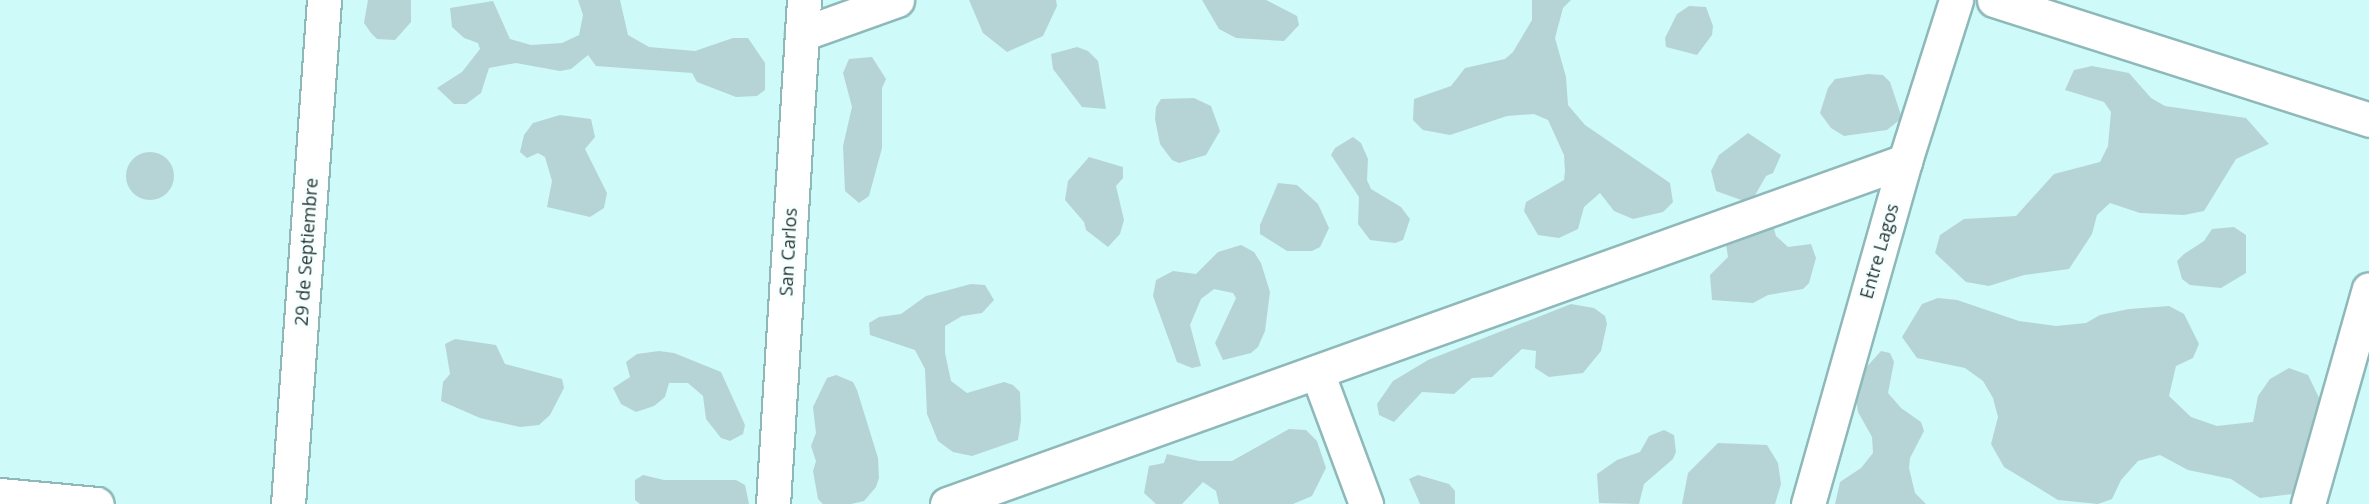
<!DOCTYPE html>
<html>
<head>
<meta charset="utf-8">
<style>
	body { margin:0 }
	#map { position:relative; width:2369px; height:504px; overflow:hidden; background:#cffafa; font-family:"Open Sans",sans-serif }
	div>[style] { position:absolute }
	.green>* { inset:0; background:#b6d4d5 }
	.round { border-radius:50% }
	.roads { filter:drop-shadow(2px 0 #8fb8b9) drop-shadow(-2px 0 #8fb8b9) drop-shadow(0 2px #8fb8b9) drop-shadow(0 -2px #8fb8b9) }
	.street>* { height:33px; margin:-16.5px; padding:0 16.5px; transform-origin:16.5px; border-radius:16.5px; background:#fff }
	span { translate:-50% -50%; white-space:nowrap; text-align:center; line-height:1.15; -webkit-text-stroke:6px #f7ffff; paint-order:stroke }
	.street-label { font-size:18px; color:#253636 }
</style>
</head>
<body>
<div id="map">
	<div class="green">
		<div style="clip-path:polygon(368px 0,411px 0,411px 22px,395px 40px,377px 39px,371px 33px,364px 23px)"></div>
		<div style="clip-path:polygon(578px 0,620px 0,628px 35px,649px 47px,695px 51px,733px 38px,748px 38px,765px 63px,765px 90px,757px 96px,736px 97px,697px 82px,692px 73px,596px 66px,588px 55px,571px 69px,560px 71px,516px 63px,489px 68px,481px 93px,466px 104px,454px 104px,437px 88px,462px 72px,480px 49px,478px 43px,464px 38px,452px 27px,450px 8px,493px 1px,510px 39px,531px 45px,562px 43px,579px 35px,583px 15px)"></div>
		<div style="clip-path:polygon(969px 0,1056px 0,1057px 6px,1043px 36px,1007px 52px,983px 33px)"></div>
		<div style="clip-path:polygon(1202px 0,1266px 0,1297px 16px,1299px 25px,1284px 41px,1236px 38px,1219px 29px)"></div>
		<div style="clip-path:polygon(1532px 0,1571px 0,1563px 8px,1555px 38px,1566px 77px,1568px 105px,1585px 125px,1670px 183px,1673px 202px,1663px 212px,1633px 219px,1614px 211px,1600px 193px,1584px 207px,1578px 229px,1559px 238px,1538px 235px,1524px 211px,1526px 202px,1564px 180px,1565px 171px,1564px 155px,1548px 120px,1534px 114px,1507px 116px,1450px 135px,1423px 130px,1413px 120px,1414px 99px,1451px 86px,1465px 68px,1505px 59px,1513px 52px,1532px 20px)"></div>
		<div style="clip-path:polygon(1689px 6px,1706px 7px,1713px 26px,1712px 35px,1697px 55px,1666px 47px,1665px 38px,1677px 14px)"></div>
		<div style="clip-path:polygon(1077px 47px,1088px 51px,1098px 61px,1106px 109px,1082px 107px,1053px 69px,1051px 54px)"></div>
		<div style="clip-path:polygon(872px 57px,886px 79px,882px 88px,882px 148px,869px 196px,859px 203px,845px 191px,843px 146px,852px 107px,843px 73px,849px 59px)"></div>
		<div style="clip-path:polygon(2092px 66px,2129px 73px,2151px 98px,2165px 106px,2246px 118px,2269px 144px,2236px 159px,2204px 211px,2184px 215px,2140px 213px,2110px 203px,2097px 215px,2092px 234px,2069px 269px,2024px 275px,1989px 286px,1966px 282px,1935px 253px,1940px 235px,1964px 219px,2016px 216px,2054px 174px,2100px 162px,2108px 146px,2111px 112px,2104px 102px,2065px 90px,2074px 70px)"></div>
		<div style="clip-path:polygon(1868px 74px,1883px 75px,1890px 82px,1902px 118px,1887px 130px,1844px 136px,1831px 128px,1820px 113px,1828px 88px,1835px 79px)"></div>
		<div style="clip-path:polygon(1194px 98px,1211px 106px,1220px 131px,1206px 155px,1179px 163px,1172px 160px,1160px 144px,1155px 119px,1156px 107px,1161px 99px)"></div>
		<div style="clip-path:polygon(560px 115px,591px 119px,595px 137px,585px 149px,607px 193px,604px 208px,590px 217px,547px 207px,552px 181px,545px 157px,538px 153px,527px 158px,520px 152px,524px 135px,533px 123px)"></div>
		<div style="clip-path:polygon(1748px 133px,1781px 155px,1773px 173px,1766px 176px,1754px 197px,1744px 201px,1716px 191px,1711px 171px,1719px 155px)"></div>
		<div style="clip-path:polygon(1353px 137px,1361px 143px,1368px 159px,1367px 180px,1371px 189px,1401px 207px,1410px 219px,1403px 240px,1395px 243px,1370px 240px,1358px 224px,1359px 197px,1331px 155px,1335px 148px)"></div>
		<div class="round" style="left:126px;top:152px;width:48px;height:48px"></div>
		<div style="clip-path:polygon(1089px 157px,1123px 167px,1123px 178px,1116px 186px,1124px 220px,1120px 234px,1108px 247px,1086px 230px,1084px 222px,1065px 200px,1068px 181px)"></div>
		<div style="clip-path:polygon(1278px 183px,1297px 185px,1318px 204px,1329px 228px,1320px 247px,1312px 251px,1287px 251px,1260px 234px,1260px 225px)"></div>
		<div style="clip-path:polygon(1773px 225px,1776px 236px,1788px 247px,1811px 244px,1816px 258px,1809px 283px,1803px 289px,1768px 295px,1753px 303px,1712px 300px,1710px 275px,1728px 257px,1725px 238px)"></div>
		<div style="clip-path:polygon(2234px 227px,2246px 235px,2246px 273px,2221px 288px,2190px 285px,2182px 279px,2177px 261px,2184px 254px,2204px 241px,2212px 229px)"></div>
		<div style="clip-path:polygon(1241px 245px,1254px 252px,1261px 263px,1270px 292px,1265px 331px,1258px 347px,1251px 353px,1223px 360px,1215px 343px,1236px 298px,1233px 293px,1214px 289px,1201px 299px,1190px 325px,1201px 366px,1192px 368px,1177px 362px,1153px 296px,1156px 280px,1173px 271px,1196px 274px,1218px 252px)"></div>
		<div style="clip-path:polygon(971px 284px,985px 285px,994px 300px,982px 313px,962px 316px,945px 326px,945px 353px,951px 381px,967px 393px,1004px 382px,1013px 385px,1020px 392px,1021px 420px,1018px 440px,972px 456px,953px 452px,938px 441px,927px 414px,925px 369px,915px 350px,870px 335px,869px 323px,879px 317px,901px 314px,926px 296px)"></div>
		<div style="clip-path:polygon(1938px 298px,1957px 300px,2019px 321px,2056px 326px,2086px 323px,2100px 315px,2129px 309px,2169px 306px,2184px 314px,2199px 344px,2193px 358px,2176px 366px,2169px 396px,2191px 417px,2217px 426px,2253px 422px,2258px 396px,2270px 379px,2289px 368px,2308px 375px,2323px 406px,2308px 484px,2293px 494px,2260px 498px,2231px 479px,2188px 470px,2160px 455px,2138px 461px,2121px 480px,2112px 499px,2098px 504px,2058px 500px,2004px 467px,1991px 444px,1998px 417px,1993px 398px,1983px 381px,1965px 368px,1917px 358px,1902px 337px,1922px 304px)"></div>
		<div style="clip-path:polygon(1571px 304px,1594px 308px,1605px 316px,1607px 324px,1601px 351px,1583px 373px,1549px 377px,1535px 368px,1536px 351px,1522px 349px,1492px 377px,1472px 378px,1454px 394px,1422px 392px,1394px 422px,1379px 415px,1377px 404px,1393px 381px,1428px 360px)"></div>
		<div style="clip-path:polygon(455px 339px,496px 345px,505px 364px,562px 379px,564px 388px,550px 415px,539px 425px,520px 427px,480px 418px,441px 401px,443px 382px,450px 374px,445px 344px)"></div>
		<div style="clip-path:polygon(659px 351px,674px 353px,721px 372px,745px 425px,743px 434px,730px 441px,721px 438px,706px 419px,703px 396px,688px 383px,669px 383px,665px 397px,654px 406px,636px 412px,621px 404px,613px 388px,630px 377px,626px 362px,637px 354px)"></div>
		<div style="clip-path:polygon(1881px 351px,1890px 353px,1894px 362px,1888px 393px,1901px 408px,1921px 422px,1924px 431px,1910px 458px,1909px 468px,1915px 493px,1926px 504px,1835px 504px,1840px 482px,1861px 468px,1873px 453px,1872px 437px,1858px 412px,1855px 392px,1862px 372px)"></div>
		<div style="clip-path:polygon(836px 375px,853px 382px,857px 390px,878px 458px,879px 478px,876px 487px,864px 501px,851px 504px,823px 504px,818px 499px,813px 471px,816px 461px,811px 446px,816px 433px,813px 407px,827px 378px)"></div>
		<div style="clip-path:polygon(1289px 429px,1306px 430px,1317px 441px,1326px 468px,1312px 496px,1293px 504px,1219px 504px,1216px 491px,1203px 482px,1182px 504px,1156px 504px,1144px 493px,1149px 466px,1164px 463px,1167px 454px,1199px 461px,1232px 461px)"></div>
		<div style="clip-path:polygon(1664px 430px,1674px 435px,1676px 452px,1673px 459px,1644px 484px,1639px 504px,1599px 503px,1597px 474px,1617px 460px,1640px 452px,1649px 436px)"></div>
		<div style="clip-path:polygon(1718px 443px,1767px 445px,1778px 463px,1781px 484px,1775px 504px,1682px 504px,1688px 473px)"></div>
		<div style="clip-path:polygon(643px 475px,664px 480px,736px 480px,745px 485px,749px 504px,640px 504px,635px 500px,635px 480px)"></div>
		<div style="clip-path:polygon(1418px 475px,1449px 484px,1455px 491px,1455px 504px,1420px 504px,1409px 479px)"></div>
	</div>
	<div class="roads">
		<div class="street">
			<div style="left:1994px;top:0;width:394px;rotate:17.7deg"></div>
			<div style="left:802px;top:34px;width:101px;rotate:-19.7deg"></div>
			<div style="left:1317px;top:372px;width:141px;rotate:69.6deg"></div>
			<div style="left:0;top:495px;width:97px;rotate:5.3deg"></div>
			<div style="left:288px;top:504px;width:505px;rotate:-85.91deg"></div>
			<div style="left:773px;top:504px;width:505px;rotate:-86.48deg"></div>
			<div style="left:947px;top:504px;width:1018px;rotate:-19.7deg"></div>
			<div style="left:1808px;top:504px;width:356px;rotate:-74.2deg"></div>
			<div style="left:1905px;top:161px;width:169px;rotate:-72.4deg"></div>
			<div style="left:2308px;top:504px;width:223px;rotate:-74.2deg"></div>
		</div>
	</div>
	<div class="street-label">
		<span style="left:1879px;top:251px;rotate:-74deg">Entre Lagos</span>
		<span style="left:306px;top:252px;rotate:-86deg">29 de Septiembre</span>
		<span style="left:788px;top:252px;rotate:-87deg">San Carlos</span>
	</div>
</div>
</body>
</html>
